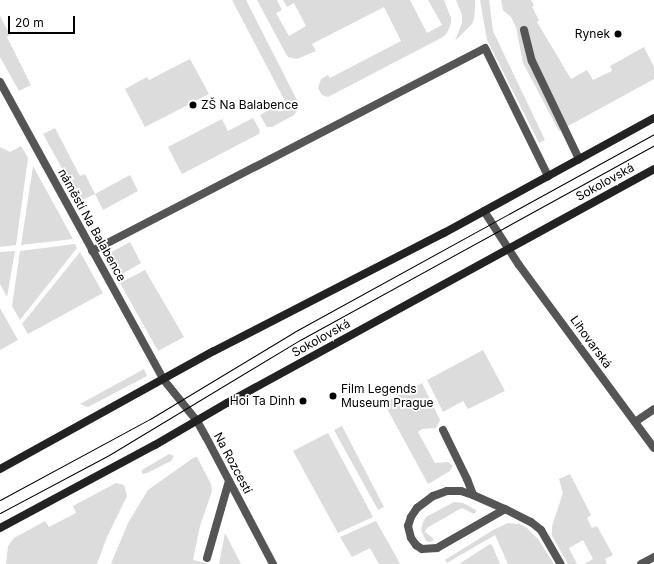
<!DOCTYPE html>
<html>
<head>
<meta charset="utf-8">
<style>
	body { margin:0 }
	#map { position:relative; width:654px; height:564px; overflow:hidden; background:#fff; font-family:Inter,sans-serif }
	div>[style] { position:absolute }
	.green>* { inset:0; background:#dcdcdc }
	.lane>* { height:8px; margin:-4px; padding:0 4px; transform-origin:4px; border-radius:4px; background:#555 }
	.street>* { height:8px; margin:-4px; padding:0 4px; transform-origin:4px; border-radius:4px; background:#555 }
	.secondary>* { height:8px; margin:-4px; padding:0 4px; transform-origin:4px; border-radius:4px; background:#222 }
	.tram>* { height:1px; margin:-0.5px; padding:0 0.5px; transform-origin:0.5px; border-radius:0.5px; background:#000 }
	.dots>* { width:11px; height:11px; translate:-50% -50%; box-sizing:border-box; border:2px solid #fff; border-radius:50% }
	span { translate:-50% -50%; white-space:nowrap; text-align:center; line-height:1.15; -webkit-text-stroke:3.5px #fff; paint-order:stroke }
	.poi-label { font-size:12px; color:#000 }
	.right { translate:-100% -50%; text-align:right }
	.left { translate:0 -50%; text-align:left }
	.street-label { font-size:12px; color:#000 }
	.scale { position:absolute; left:8px; top:16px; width:67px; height:18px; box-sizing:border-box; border:2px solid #000; border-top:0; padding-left:5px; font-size:12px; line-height:14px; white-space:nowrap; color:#000; -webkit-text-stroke:3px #fff; paint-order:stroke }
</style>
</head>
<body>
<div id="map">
	<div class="green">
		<div style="clip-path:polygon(232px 0,246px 0,299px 104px,299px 108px,294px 115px,272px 127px,267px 127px,260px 115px,285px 101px)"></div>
		<div style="clip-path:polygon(257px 0,277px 0,282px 10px,276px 13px,289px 36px,306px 26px,294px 3px,287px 7px,283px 0,410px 0,427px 33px,442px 25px,428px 0,444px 0,451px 18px,451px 23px,447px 33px,443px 37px,328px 97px,322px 95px,318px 88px,321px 79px,328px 75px,330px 78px,401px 41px,384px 7px,312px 44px,316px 51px,297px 59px,288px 57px,286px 54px)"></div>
		<div style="clip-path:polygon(456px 0,475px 0,475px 7px,474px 19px,472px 24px,455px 41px,462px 23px,462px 15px)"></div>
		<div style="clip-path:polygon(480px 0,489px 0,493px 31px,545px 140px,539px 143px,487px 40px)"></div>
		<div style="clip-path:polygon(501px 0,531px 0,534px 5px,532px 7px,539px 20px,537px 22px,571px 79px,587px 70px,593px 80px,612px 71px,610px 66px,644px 47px,654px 67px,654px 79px,559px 131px,523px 63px,516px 27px,511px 17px,503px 10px)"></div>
		<div style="clip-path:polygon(0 16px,10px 35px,7px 37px,31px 85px,19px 91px,0 57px)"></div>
		<div style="clip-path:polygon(190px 59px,209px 94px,145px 127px,125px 89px,147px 77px,149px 80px)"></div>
		<div style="clip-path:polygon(253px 118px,260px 131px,259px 134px,182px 174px,168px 147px,222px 119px,228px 131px)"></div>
		<div style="clip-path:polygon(55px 128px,80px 176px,85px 174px,95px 194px,130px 175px,138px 191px,103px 210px,95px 194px,80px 201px,43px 134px)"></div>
		<div style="clip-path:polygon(21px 146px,28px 158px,16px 245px,0 247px,0 147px,10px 152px)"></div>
		<div style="clip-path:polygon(33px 166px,73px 239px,21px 245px)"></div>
		<div style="clip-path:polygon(130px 242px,141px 263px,117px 277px,106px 255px)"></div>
		<div style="clip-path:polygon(75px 244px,77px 248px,20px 320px,12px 306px,20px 251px)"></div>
		<div style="clip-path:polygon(15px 251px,7px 297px,0 284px,0 252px)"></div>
		<div style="clip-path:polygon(80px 252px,103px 293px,28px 334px,22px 324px)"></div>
		<div style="clip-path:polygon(145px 270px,184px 337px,158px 351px,120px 283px)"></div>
		<div style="clip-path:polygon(0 308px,18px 340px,0 350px)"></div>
		<div style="clip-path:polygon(483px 350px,505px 391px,468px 409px,463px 401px,443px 412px,427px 380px)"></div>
		<div style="clip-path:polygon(144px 369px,147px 376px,88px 407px,80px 404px)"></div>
		<div style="clip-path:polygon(422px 383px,440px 420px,436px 428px,422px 429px,418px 432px,435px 463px,448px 462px,453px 466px,450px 471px,428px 484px,384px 403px)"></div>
		<div style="clip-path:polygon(342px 426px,384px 507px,378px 510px,334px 430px)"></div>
		<div style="clip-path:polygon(328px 433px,373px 517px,338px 533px,293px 451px)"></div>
		<div style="clip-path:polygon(169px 454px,174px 456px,171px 461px,147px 473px,142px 474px,142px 470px)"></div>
		<div style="clip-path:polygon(197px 457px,211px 484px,212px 491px,200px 526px,193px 560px,209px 564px,111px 564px,128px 523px,148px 490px,193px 458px)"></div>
		<div style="clip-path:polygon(570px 474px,591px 515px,587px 518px,592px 528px,597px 526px,613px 555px,605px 559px,607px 564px,584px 564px,593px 559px,583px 540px,569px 548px,577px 564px,568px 564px,552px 536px,552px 526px,563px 493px,559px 479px)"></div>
		<div style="clip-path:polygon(116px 483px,124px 485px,127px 496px,107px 537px,97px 564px,6px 564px,8px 546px,14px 538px,45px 521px,49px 527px,76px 513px,73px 506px)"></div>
		<div style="clip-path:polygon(454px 502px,463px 503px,476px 510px,476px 512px,474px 514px,462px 508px,458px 510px,427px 528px,425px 532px,433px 538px,433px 541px,430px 542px,426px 541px,421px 530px,423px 522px,426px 517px)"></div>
		<div style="clip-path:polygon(376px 521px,397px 558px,400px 564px,379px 564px,370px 548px,352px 557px,340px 537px)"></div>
		<div style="clip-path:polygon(508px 523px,520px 524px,527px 528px,538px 539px,554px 564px,508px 564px,495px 535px,447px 563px,445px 560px,493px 530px)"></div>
		<div style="clip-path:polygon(225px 533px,241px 564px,219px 564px)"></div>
		<div style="clip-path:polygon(490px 544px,492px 545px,500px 564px,459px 564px)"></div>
	</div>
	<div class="lane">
		<div style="left:524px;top:30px;width:32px;rotate:76deg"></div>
		<div style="left:532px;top:61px;width:109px;rotate:64.4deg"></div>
		<div style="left:92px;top:251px;width:442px;rotate:-27.3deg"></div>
		<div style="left:485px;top:48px;width:143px;rotate:63.8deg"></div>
		<div style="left:635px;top:422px;width:23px;rotate:-34deg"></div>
		<div style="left:443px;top:430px;width:55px;rotate:63.9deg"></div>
		<div style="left:467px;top:479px;width:17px;rotate:69deg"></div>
		<div style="left:473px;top:495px;width:35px;rotate:24deg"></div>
		<div style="left:473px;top:495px;width:13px;rotate:-162deg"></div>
		<div style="left:461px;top:491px;width:14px;rotate:180deg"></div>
		<div style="left:447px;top:491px;width:15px;rotate:160deg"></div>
		<div style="left:433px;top:496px;width:20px;rotate:143deg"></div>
		<div style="left:417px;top:508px;width:11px;rotate:124deg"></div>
		<div style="left:411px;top:517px;width:9px;rotate:108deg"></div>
		<div style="left:408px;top:526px;width:12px;rotate:76deg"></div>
		<div style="left:411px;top:538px;width:9px;rotate:54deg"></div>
		<div style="left:416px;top:545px;width:7px;rotate:34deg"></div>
		<div style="left:422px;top:549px;width:15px;rotate:-4deg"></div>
		<div style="left:437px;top:548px;width:78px;rotate:-29.8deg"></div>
		<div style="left:505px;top:509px;width:29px;rotate:27deg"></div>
		<div style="left:531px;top:522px;width:13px;rotate:39deg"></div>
		<div style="left:541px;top:530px;width:39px;rotate:60deg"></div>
		<div style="left:207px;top:558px;width:80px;rotate:-74.1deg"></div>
		<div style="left:641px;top:564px;width:15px;rotate:-28deg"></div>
	</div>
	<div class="street">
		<div style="left:0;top:82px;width:339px;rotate:61.2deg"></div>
		<div style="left:163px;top:379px;width:54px;rotate:51deg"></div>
		<div style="left:197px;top:421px;width:18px;rotate:61deg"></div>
		<div style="left:206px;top:437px;width:144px;rotate:62.2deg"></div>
		<div style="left:484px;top:211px;width:64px;rotate:57.1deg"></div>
		<div style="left:519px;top:265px;width:227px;rotate:53.6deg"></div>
	</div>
	<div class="secondary">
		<div style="left:0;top:469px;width:244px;rotate:-28.9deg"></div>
		<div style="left:214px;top:351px;width:259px;rotate:-27.2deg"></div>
		<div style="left:444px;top:233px;width:239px;rotate:-28.7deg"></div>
		<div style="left:0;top:528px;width:176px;rotate:-28.2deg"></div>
		<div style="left:155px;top:445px;width:83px;rotate:-30.3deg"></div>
		<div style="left:227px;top:403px;width:487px;rotate:-28.7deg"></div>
	</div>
	<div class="tram">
		<div style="left:0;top:500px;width:170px;rotate:-28.4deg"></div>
		<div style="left:150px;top:419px;width:168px;rotate:-31.1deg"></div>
		<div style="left:294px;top:332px;width:411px;rotate:-28.8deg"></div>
		<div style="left:0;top:513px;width:123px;rotate:-28deg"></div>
		<div style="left:109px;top:455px;width:223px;rotate:-31.1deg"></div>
		<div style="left:300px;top:340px;width:404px;rotate:-28.8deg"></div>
	</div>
	<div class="dots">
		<div style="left:618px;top:34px;background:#000"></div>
		<div style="left:193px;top:105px;background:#000"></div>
		<div style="left:333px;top:396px;background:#000"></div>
		<div style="left:303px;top:401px;background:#000"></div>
	</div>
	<div class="poi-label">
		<span class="right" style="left:610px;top:34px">Rynek</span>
		<span class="left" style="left:201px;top:105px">ZŠ Na Balabence</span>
		<span class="left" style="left:341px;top:396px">Film Legends<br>Museum Prague</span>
		<span class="right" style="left:295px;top:401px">Hoi Ta Dinh</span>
	</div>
	<div class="street-label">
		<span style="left:605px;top:182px;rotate:-29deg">Sokolovská</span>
		<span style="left:92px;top:225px;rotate:61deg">náměstí Na Balabence</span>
		<span style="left:321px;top:338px;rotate:-29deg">Sokolovská</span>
		<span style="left:591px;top:342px;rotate:54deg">Lihovarská</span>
		<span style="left:233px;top:463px;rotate:62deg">Na Rozcestí</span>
	</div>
	<div class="scale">20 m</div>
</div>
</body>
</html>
